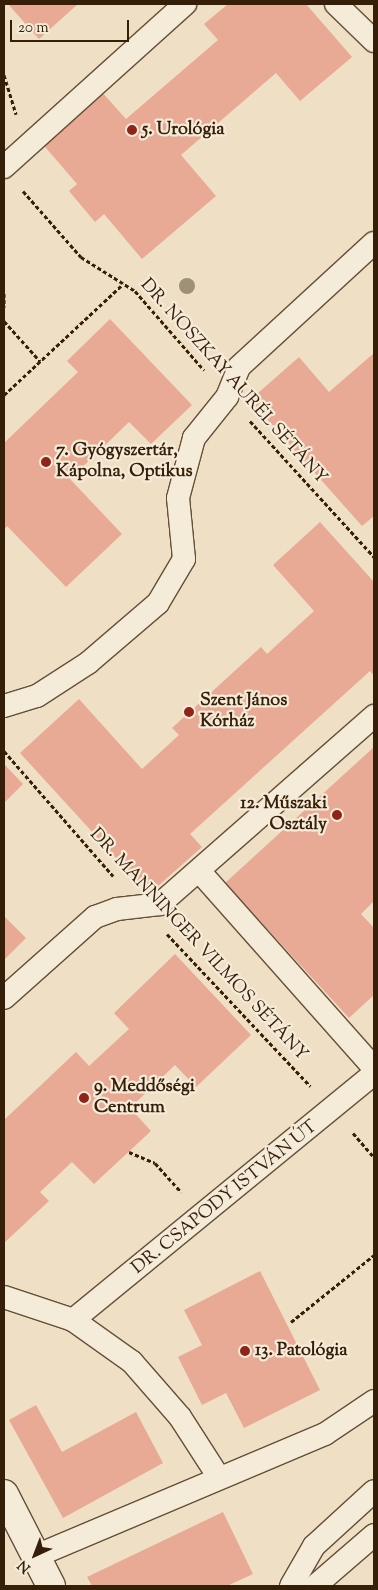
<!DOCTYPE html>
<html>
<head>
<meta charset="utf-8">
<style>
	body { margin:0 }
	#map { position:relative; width:378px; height:1590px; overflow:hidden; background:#efe0c5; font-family:"Sorts Mill Goudy",serif }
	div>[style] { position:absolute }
	.building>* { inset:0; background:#e8a995 }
	.path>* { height:3px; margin-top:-1.5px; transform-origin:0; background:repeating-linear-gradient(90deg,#351f08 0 4px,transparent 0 6.5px) }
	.roads { filter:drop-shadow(1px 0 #644f37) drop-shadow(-1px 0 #644f37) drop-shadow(0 1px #644f37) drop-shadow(0 -1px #644f37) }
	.service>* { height:22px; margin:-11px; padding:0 11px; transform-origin:11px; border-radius:11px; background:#f5ebd9 }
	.minor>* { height:28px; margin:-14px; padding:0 14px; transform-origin:14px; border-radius:14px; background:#f5ebd9 }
	.trees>* { width:16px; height:16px; margin:-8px; border-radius:50%; background:#9e9175 }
	.dots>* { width:14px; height:14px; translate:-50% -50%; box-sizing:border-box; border:2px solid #f5ebd9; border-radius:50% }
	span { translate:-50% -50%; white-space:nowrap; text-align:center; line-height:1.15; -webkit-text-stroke:4.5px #f5ebd9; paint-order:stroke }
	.poi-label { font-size:18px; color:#351f08; font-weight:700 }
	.left { translate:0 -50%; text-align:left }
	.right { translate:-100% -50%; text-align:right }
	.street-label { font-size:18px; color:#351f08 }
	.frame { position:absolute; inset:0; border:5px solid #351f08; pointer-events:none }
	.north { position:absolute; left:10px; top:1530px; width:50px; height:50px; -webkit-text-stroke:4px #f5ebd9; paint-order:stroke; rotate:223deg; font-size:14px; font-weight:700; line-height:20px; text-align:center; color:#351f08 }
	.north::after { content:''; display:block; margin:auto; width:18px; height:22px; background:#351f08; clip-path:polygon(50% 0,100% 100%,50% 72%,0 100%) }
	.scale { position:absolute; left:10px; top:20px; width:119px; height:22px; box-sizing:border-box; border:2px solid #351f08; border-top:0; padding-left:6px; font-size:15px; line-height:18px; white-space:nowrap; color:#351f08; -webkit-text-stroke:4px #f5ebd9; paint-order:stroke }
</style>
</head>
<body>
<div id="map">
	<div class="building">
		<div style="clip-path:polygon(8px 4px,78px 4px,39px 39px)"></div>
		<div style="clip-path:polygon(228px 4px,306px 4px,352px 57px,300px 101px,276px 73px,181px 155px,216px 196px,142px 259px,104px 214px,95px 222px,69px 191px,77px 184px,40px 141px,100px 90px,126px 119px,218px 40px,204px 24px)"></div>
		<div style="clip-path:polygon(110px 319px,192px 405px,151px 444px,129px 422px,70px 479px,122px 534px,66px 587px,7px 526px,4px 530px,4px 443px,78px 372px,67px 361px)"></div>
		<div style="clip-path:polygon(374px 353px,374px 516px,362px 526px,250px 400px,299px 357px,329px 392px)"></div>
		<div style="clip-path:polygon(320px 522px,374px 582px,374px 676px,370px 671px,190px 834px,202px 847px,149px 894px,20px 753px,79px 699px,142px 769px,179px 735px,172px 728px,261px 647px,267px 654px,314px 611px,273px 565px)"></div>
		<div style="clip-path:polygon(374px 747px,374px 901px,361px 914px,374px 928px,374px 995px,349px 1018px,225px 883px)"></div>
		<div style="clip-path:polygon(4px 764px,23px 784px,4px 803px)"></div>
		<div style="clip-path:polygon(4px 916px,26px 938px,4px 960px)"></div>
		<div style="clip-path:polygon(175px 954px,251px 1035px,196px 1087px,175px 1065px,130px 1108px,151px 1131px,94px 1184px,72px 1162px,40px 1192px,49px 1201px,4px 1243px,4px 1120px,76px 1052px,89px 1066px,129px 1029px,114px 1013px)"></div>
		<div style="clip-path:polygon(260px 1271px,320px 1390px,244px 1428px,226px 1393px,202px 1405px,178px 1357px,202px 1345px,184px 1310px)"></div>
		<div style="clip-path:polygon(36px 1405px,62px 1452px,136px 1412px,163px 1463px,63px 1518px,9px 1420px)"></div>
		<div style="clip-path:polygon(223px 1512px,253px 1574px,227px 1586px,92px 1586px,87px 1577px)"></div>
	</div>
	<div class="path">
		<div style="left:4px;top:75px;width:41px;rotate:72.9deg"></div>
		<div style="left:23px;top:191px;width:88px;rotate:48.7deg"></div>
		<div style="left:81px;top:257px;width:64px;rotate:32.2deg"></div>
		<div style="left:135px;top:291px;width:105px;rotate:48.9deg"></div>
		<div style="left:4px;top:293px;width:14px;rotate:90deg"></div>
		<div style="left:4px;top:321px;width:54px;rotate:48deg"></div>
		<div style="left:4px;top:395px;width:163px;rotate:-43deg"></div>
		<div style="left:250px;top:421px;width:184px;rotate:47.6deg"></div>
		<div style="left:4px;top:751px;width:166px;rotate:48.9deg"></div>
		<div style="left:167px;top:934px;width:209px;rotate:46.7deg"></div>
		<div style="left:353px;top:1133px;width:32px;rotate:49deg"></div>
		<div style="left:129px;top:1152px;width:28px;rotate:23deg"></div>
		<div style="left:155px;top:1163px;width:39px;rotate:48deg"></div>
		<div style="left:291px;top:1322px;width:107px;rotate:-38.9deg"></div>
	</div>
	<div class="roads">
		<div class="service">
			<div style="left:336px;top:4px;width:53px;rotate:44.2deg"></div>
			<div style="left:4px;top:167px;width:244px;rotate:-42deg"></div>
			<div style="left:4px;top:706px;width:34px;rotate:-17deg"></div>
			<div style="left:37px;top:696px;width:61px;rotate:-32.9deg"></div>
			<div style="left:88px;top:663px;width:92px;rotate:-40.6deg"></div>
			<div style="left:158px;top:603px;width:51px;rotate:-59.4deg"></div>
			<div style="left:184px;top:559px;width:61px;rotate:-95.6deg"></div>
			<div style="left:178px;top:498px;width:62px;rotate:-75.1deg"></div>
			<div style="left:194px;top:438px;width:53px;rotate:-51.2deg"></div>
			<div style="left:227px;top:397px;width:32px;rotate:-68deg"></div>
			<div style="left:239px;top:367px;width:183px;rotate:-42.6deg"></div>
			<div style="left:200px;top:872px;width:262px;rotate:48.4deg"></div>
			<div style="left:4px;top:998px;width:122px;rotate:-41.7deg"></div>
			<div style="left:95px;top:917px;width:23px;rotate:-20deg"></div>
			<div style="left:117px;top:909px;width:43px;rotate:-6.6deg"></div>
			<div style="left:160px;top:904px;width:285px;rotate:-41.3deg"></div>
			<div style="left:4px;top:1297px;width:73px;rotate:18.4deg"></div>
			<div style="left:73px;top:1320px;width:72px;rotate:35.4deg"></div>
			<div style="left:132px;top:1362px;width:73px;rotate:48.9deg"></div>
			<div style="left:180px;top:1417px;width:70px;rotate:57.2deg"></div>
			<div style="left:73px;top:1320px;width:389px;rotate:-39.3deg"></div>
			<div style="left:36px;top:1556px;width:314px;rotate:-22.9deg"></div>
			<div style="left:325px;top:1434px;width:59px;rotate:-34deg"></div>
			<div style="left:291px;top:1586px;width:46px;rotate:-60.1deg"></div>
			<div style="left:314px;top:1546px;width:81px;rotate:-42.5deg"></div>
			<div style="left:315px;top:1586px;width:78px;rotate:-40.8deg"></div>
		</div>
		<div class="minor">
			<div style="left:4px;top:1494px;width:103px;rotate:62.9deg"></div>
		</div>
	</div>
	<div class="trees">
		<div style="left:187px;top:286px"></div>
	</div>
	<div class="dots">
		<div style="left:132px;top:130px;background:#8f2418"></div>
		<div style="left:46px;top:462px;background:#8f2418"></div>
		<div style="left:189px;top:712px;background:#8f2418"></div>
		<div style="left:337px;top:815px;background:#8f2418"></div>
		<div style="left:84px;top:1098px;background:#8f2418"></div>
		<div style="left:245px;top:1351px;background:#8f2418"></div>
	</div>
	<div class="poi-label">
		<span class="left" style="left:142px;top:130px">5. Urológia</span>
		<span class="left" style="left:56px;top:462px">7. Gyógyszertár,<br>Kápolna, Optikus</span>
		<span class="left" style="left:200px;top:712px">Szent János<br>Kórház</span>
		<span class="right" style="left:327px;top:815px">12. Műszaki<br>Osztály</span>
		<span class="left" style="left:94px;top:1098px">9. Meddőségi<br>Centrum</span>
		<span class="left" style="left:255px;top:1351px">13. Patológia</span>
	</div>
	<div class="street-label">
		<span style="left:233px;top:382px;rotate:48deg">DR. NOSZKAY AURÉL SÉTÁNY</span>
		<span style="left:198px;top:945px;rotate:47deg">DR. MANNINGER VILMOS SÉTÁNY</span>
		<span style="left:225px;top:1198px;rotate:-39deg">DR. CSAPODY ISTVÁN ÚT</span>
	</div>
	<div class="frame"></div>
	<div class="north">N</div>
	<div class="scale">20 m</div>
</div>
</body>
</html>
